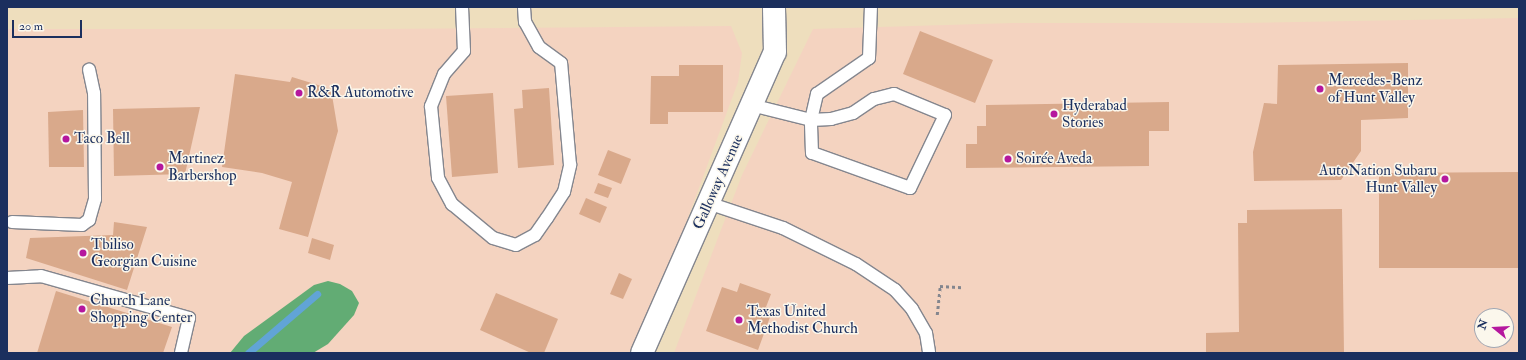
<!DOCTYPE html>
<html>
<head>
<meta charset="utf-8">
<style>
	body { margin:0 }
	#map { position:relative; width:1526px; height:360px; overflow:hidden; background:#eedebd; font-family:"IM FELL Double Pica",serif }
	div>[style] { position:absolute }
	.built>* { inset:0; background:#f4d3c0 }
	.forest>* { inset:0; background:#62ac74 }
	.stream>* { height:7px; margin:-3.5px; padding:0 3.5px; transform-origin:3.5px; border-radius:3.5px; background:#61a4d6 }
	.building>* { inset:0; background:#d9a98b }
	.path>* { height:2.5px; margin-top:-1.25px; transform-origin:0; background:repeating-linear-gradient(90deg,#84868e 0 3px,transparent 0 6px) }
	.roads { filter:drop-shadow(1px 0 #84868e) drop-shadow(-1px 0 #84868e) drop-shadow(0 1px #84868e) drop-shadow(0 -1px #84868e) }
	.service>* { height:12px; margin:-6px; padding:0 6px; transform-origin:6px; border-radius:6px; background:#fff }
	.minor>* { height:22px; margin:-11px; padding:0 11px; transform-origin:11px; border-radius:11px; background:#fff }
	.dots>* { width:11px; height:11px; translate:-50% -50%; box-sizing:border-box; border:2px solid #fbf7ec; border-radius:50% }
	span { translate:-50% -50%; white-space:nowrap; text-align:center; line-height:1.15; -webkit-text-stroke:3px #fbf7ec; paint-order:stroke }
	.poi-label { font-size:15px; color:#1b2f5e }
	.left { translate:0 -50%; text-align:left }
	.right { translate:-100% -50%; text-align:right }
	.street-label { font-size:15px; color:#1b2f5e }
	.frame { position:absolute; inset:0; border:8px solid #1b2f5e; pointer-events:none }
	.north { position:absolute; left:1474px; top:308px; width:40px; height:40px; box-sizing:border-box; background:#fbf7ec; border:1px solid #a1a7b3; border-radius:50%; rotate:288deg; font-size:11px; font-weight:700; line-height:16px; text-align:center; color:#1b2f5e }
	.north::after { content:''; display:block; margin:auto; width:14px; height:18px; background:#b5179e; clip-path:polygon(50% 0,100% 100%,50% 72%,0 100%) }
	.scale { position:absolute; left:12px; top:20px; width:70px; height:18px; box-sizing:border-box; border:2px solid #1b2f5e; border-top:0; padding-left:5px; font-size:12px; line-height:14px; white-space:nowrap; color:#1b2f5e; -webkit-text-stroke:3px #fbf7ec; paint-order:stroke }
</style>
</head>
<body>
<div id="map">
	<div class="built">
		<div style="clip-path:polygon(evenodd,1519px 18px,1519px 353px,674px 353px,742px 175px,813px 29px,1013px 23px,1239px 23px,1519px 18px,1482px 316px,1506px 316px,1506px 340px,1482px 340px,1482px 316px)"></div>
		<div style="clip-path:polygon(731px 26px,742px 53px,738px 82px,665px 280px,633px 353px,7px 353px,7px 29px,383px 29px)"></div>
	</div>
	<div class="forest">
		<div style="clip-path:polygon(328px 281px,340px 284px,352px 291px,359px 303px,354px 315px,328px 344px,313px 353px,230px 353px,244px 336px,314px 285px)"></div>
	</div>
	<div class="stream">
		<div style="left:248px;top:353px;width:91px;rotate:-40.5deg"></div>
	</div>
	<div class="building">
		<div style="clip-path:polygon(920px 31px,993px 60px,975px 103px,903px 74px)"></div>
		<div style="clip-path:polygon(1408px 63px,1408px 118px,1361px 120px,1361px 151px,1341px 180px,1254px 181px,1253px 152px,1264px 103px,1277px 104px,1278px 65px)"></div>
		<div style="clip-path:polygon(679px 65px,723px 65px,723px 112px,668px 112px,668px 124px,650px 124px,651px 76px,679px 76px)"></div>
		<div style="clip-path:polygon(235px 74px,290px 82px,292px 77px,331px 89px,338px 131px,308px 237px,279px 229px,292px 182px,262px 173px,222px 167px)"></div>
		<div style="clip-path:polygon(549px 88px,554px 165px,518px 168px,514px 109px,523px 108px,522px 90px)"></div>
		<div style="clip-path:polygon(493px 93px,498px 173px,452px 177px,446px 96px)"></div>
		<div style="clip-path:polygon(1169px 102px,1169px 131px,1149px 131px,1149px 166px,966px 168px,966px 144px,977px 144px,977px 126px,986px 126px,986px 105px)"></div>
		<div style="clip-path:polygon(200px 107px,185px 174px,114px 176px,113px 109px)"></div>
		<div style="clip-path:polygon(83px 110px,84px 167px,49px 167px,48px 112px)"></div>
		<div style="clip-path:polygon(608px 150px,631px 159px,621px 184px,598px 175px)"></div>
		<div style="clip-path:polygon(1519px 172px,1519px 268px,1379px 268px,1379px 173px)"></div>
		<div style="clip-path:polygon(598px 183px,612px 188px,608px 198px,594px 193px)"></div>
		<div style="clip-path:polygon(586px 198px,607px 207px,600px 223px,579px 214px)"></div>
		<div style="clip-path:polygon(1342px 209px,1344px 353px,1206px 353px,1206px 333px,1239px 332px,1238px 223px,1247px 223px,1247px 210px)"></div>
		<div style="clip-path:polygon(114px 222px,147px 227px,127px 290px,26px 258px,30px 238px,113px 235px)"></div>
		<div style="clip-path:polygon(312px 238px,334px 245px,330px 260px,308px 253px)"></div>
		<div style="clip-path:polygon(619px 273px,632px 279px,623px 299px,610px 294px)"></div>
		<div style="clip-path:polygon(740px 283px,771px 294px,766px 307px,773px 309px,758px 350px,706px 331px,722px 287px,737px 292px)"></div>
		<div style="clip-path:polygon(56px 291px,172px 327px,163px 353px,37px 353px)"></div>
		<div style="clip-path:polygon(496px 293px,558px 319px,544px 353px,531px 353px,480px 330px)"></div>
	</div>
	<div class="path">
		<div style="left:937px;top:315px;width:29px;rotate:-84deg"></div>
		<div style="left:940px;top:286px;width:22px;rotate:3deg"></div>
	</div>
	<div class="roads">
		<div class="service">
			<div style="left:462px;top:7px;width:44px;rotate:87.4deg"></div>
			<div style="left:464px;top:51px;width:30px;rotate:131deg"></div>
			<div style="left:444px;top:74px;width:35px;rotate:112deg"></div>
			<div style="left:431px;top:106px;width:72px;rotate:84.4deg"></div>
			<div style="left:438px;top:178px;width:30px;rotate:62deg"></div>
			<div style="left:452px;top:204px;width:53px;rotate:39.7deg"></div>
			<div style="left:493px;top:238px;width:24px;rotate:17deg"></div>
			<div style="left:516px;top:245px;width:21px;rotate:-28deg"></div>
			<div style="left:535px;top:235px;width:21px;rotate:-55deg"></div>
			<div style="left:547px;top:218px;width:31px;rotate:-57deg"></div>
			<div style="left:564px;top:192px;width:28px;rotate:-77deg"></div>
			<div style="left:570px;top:165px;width:102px;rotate:-95deg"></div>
			<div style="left:561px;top:63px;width:27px;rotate:-144deg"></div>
			<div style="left:539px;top:47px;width:29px;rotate:-119deg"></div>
			<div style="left:525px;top:22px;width:15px;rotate:-94deg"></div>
			<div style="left:894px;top:94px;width:55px;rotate:22.4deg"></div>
			<div style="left:945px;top:115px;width:81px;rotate:115.6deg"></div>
			<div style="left:910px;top:188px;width:104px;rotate:-160.3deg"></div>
			<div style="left:812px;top:153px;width:33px;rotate:-92deg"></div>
			<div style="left:811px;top:120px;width:20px;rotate:-3deg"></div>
			<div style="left:831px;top:119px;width:23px;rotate:-15deg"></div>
			<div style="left:853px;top:113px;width:25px;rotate:-34deg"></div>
			<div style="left:874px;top:99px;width:21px;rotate:-14deg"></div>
			<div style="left:751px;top:105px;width:62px;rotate:14deg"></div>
			<div style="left:811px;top:120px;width:27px;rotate:-77deg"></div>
			<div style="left:817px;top:94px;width:63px;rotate:-34.7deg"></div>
			<div style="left:869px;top:58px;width:51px;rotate:-87.8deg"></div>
			<div style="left:708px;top:203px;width:79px;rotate:18.4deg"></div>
			<div style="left:783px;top:228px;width:81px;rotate:26.3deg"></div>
			<div style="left:856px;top:264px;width:47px;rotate:33.7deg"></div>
			<div style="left:895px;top:290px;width:25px;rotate:48deg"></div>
			<div style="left:912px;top:309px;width:28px;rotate:60deg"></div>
			<div style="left:926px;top:333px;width:20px;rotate:81deg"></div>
			<div style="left:12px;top:222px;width:70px;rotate:2.5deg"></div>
			<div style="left:82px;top:225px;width:9px;rotate:-36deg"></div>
			<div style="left:89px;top:220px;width:22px;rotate:-74deg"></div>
			<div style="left:95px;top:199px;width:106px;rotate:-90.5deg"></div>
			<div style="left:94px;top:93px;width:24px;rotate:-102deg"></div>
			<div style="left:7px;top:278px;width:34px;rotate:-3deg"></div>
			<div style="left:41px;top:276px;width:154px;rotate:15.8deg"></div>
			<div style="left:189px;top:318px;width:36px;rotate:103deg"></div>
		</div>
		<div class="minor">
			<div style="left:642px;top:353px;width:329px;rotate:-66.2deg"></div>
			<div style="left:775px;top:52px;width:45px;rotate:-91.3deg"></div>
		</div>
	</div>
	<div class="dots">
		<div style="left:1320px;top:89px;background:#b5179e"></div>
		<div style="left:299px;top:93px;background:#b5179e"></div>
		<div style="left:1054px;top:114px;background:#b5179e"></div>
		<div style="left:66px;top:139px;background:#b5179e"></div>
		<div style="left:1008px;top:159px;background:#b5179e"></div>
		<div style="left:160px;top:167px;background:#b5179e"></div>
		<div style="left:1445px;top:179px;background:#b5179e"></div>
		<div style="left:83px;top:253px;background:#b5179e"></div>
		<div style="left:82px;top:309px;background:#b5179e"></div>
		<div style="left:739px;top:320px;background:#b5179e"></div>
	</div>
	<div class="poi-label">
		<span class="left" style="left:1328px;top:89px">Mercedes-Benz<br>of Hunt Valley</span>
		<span class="left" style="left:307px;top:93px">R&amp;R Automotive</span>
		<span class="left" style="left:1062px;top:114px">Hyderabad<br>Stories</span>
		<span class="left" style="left:74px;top:139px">Taco Bell</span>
		<span class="left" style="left:168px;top:167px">Martinez<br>Barbershop</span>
		<span class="left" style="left:1016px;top:159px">Soirée Aveda</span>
		<span class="right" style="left:1437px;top:179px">AutoNation Subaru<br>Hunt Valley</span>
		<span class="left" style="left:91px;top:253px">Tbiliso<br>Georgian Cuisine</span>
		<span class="left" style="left:90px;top:309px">Church Lane<br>Shopping Center</span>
		<span class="left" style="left:747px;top:320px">Texas United<br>Methodist Church</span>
	</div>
	<div class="street-label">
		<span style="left:718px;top:182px;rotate:-66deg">Galloway Avenue</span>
	</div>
	<div class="frame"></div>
	<div class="north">N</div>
	<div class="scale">20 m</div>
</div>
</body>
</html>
